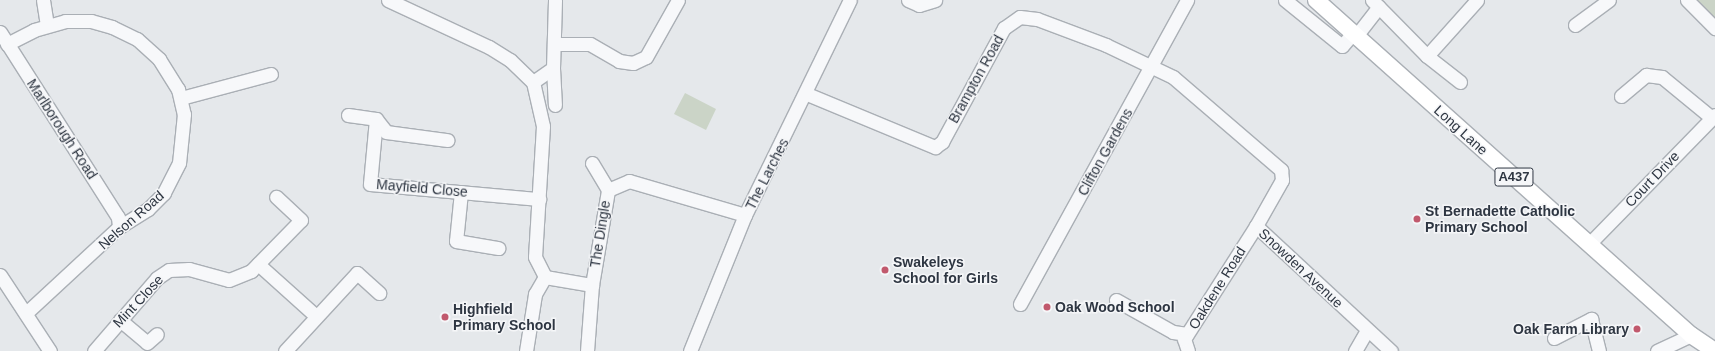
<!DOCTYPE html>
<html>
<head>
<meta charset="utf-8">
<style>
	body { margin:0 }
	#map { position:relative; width:1715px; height:351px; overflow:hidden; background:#e5e8eb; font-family:Arial,sans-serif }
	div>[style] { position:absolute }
	.green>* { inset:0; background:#cbd4c7 }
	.roads { filter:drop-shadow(1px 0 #aaafb5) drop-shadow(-1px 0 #aaafb5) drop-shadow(0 1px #aaafb5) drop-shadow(0 -1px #aaafb5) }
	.minor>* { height:13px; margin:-6.5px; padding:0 6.5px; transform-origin:6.5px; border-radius:6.5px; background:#f7f8fa }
	.major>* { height:16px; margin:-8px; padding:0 8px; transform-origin:8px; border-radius:8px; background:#fff }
	.dots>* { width:11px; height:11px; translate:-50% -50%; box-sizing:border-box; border:2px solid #f5f6f8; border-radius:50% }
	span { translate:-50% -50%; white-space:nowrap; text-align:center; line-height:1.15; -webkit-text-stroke:3px #f5f6f8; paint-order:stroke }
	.shield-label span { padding:1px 3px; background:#f5f6f8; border:1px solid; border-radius:3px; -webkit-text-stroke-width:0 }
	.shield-label { font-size:13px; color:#2e3642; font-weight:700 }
	.street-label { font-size:14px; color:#2e3642 }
	.poi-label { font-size:14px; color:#2e3642; font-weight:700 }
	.left { translate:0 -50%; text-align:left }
	.right { translate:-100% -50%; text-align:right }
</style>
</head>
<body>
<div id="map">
	<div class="green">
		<div style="clip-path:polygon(1687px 0,1715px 0,1715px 28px)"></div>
		<div style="clip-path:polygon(685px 93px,716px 109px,706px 130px,674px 114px)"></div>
	</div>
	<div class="roads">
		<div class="minor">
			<div style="left:43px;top:0;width:26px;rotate:81deg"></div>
			<div style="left:388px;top:0;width:111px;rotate:25deg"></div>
			<div style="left:489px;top:47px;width:25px;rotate:32deg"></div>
			<div style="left:510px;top:60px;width:32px;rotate:44deg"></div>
			<div style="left:533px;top:82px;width:45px;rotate:77.2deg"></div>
			<div style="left:543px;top:126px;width:131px;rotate:93.5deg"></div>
			<div style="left:535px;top:257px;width:22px;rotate:63deg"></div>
			<div style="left:908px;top:0;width:12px;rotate:24deg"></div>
			<div style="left:919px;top:5px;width:17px;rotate:-17deg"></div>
			<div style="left:1285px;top:0;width:73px;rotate:38.9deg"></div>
			<div style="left:1342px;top:46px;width:16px;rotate:-50deg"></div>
			<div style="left:1372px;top:0;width:78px;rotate:45.5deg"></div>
			<div style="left:1427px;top:56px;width:42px;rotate:38.2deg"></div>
			<div style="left:1687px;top:0;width:40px;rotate:45deg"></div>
			<div style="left:1575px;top:25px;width:42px;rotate:-36.3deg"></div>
			<div style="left:0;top:32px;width:219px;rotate:57.5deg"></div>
			<div style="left:118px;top:217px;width:10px;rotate:84deg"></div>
			<div style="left:1356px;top:36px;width:37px;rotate:-52deg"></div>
			<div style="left:7px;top:44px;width:30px;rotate:-27deg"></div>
			<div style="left:34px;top:30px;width:32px;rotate:-16deg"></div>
			<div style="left:65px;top:21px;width:26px"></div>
			<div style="left:91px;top:21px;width:22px;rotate:16deg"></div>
			<div style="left:112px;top:27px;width:28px;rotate:26deg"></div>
			<div style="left:137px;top:39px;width:30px;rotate:42deg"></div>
			<div style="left:159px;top:59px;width:36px;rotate:58deg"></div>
			<div style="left:178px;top:89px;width:26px;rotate:77deg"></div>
			<div style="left:184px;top:114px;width:49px;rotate:95.8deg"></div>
			<div style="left:179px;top:163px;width:34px;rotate:117deg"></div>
			<div style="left:164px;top:193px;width:23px;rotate:135deg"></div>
			<div style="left:148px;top:209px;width:34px;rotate:148deg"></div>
			<div style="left:119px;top:227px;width:127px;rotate:137.2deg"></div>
			<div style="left:554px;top:44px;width:36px"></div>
			<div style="left:590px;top:44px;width:34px;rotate:30deg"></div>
			<div style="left:619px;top:61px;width:14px;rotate:8deg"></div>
			<div style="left:633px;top:63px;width:14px;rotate:-25deg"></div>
			<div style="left:646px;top:57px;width:65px;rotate:-60.7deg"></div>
			<div style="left:1427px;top:56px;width:75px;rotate:-48.2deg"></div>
			<div style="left:553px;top:68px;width:37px;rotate:87deg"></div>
			<div style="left:533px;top:82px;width:24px;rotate:-35deg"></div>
			<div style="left:553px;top:68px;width:68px;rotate:-88.3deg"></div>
			<div style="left:807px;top:94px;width:139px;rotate:22.5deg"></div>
			<div style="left:935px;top:147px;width:9px;rotate:-36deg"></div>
			<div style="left:942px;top:142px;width:130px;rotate:-61.5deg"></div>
			<div style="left:1004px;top:28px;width:19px;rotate:-35deg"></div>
			<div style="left:1020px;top:17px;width:17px;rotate:7deg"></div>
			<div style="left:1037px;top:19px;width:74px;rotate:20.6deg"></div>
			<div style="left:1106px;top:45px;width:74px;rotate:25.5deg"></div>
			<div style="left:1173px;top:77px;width:143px;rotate:40.7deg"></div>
			<div style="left:1281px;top:170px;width:10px;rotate:84deg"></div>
			<div style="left:1282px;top:180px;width:53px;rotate:119.5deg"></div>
			<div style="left:1256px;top:226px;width:184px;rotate:42.8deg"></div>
			<div style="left:1621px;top:96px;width:33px;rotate:-40deg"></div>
			<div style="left:1646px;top:75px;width:16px;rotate:7deg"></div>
			<div style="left:1662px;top:77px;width:65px;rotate:39.4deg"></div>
			<div style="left:181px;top:98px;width:93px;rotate:-14.9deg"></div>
			<div style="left:348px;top:115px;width:28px;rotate:8deg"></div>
			<div style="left:376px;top:119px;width:16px;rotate:52deg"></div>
			<div style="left:386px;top:132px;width:62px;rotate:7.5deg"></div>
			<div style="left:376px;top:119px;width:65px;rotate:95.3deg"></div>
			<div style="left:370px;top:184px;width:170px;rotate:5.1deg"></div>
			<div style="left:592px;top:163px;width:31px;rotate:59deg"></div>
			<div style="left:461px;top:192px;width:49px;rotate:95.8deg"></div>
			<div style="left:456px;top:241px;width:43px;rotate:9.5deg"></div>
			<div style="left:1590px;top:243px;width:179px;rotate:-45.7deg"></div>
			<div style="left:258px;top:264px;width:78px;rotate:41.9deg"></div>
			<div style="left:0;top:275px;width:91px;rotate:56.7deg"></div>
			<div style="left:545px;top:277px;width:48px;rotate:9.7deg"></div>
			<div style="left:1116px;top:300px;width:65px;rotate:29.3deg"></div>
			<div style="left:1173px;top:332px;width:14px;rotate:8deg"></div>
			<div style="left:1020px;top:304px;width:347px;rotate:-61.2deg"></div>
			<div style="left:120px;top:320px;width:35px;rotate:40deg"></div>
			<div style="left:147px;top:343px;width:13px;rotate:-42deg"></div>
			<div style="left:1554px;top:338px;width:42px;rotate:-27.2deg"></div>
			<div style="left:1591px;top:319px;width:33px;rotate:76deg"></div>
			<div style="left:94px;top:351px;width:96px;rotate:-49.2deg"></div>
			<div style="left:157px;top:278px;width:14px;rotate:-34deg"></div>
			<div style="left:169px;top:270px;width:20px;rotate:-3deg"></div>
			<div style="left:189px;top:269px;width:41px;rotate:15.4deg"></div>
			<div style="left:229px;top:280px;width:24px;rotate:-22deg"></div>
			<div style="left:251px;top:271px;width:71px;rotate:-45.6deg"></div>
			<div style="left:301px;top:220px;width:34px;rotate:-137deg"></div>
			<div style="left:285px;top:351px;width:106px;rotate:-47.3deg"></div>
			<div style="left:357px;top:273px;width:30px;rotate:42deg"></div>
			<div style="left:526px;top:351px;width:58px;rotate:-81deg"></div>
			<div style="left:535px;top:294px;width:20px;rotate:-60deg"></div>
			<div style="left:587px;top:351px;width:66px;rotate:-85.7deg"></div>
			<div style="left:592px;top:285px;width:96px;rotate:-80.4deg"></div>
			<div style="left:608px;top:190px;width:23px;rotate:-23deg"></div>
			<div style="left:629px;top:181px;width:121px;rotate:16.3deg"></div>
			<div style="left:690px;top:351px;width:147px;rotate:-68deg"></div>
			<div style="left:745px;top:215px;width:239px;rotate:-64deg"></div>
			<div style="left:1188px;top:351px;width:13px;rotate:-108deg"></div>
			<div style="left:1184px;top:339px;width:134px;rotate:-57.5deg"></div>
			<div style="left:1355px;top:351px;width:24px;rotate:-60deg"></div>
			<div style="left:1657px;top:351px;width:38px;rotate:-25deg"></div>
		</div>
		<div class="major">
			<div style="left:1316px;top:0;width:503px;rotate:41.78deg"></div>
			<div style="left:1691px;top:335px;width:29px;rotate:34deg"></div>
		</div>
	</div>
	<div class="dots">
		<div style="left:1417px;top:219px;background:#c1596d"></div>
		<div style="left:885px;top:270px;background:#c1596d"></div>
		<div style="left:1047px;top:307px;background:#c1596d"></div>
		<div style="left:445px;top:317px;background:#c1596d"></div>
		<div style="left:1637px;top:329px;background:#c1596d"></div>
	</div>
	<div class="shield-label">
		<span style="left:1514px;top:177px">A437</span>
	</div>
	<div class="street-label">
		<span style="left:976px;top:79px;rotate:-61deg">Brampton Road</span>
		<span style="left:62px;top:129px;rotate:57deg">Marlborough Road</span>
		<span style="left:1461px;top:130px;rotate:42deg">Long Lane</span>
		<span style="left:1105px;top:152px;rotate:-61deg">Clifton Gardens</span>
		<span style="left:767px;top:174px;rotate:-63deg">The Larches</span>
		<span style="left:1652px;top:179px;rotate:-46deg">Court Drive</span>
		<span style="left:422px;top:188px;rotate:5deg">Mayfield Close</span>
		<span style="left:131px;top:220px;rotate:-41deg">Nelson Road</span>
		<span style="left:600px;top:234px;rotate:-81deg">The Dingle</span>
		<span style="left:1301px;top:268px;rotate:43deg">Snowden Avenue</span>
		<span style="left:1217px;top:288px;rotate:-58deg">Oakdene Road</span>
		<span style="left:138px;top:301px;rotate:-47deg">Mint Close</span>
	</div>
	<div class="poi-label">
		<span class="left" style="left:1425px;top:219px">St Bernadette Catholic<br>Primary School</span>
		<span class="left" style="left:893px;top:270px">Swakeleys<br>School for Girls</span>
		<span class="left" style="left:1055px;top:307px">Oak Wood School</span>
		<span class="left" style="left:453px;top:317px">Highfield<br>Primary School</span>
		<span class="right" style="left:1629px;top:329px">Oak Farm Library</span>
	</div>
</div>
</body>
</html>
